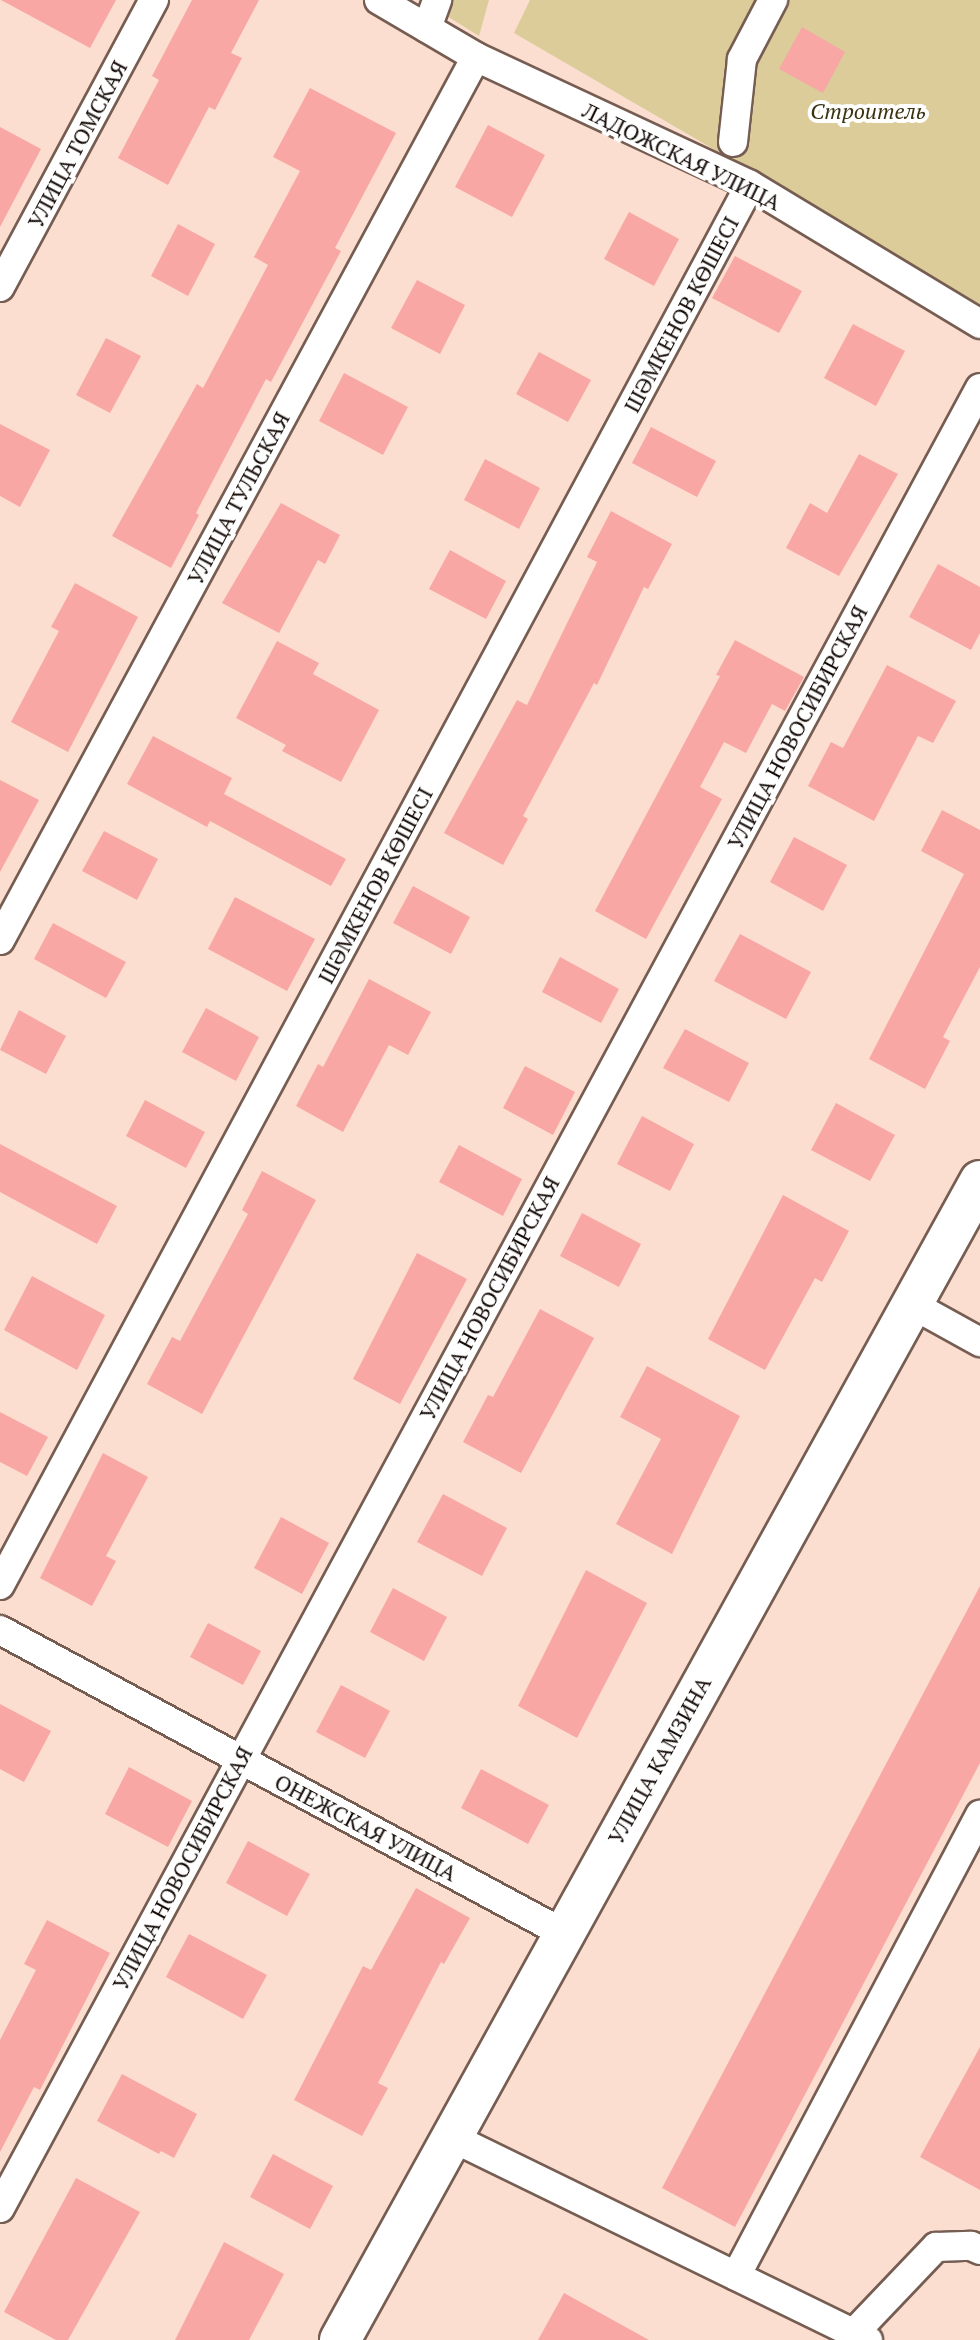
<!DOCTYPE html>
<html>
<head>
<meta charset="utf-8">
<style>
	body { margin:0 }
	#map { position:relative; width:980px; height:2340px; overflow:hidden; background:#fcded1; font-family:"PT Serif",serif }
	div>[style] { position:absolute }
	.green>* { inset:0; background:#dbcc9a }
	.building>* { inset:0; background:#f8a7a4 }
	.roads { filter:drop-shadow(2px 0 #765d52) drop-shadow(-2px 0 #765d52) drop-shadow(0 2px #765d52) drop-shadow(0 -2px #765d52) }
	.minor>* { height:28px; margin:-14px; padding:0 14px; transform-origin:14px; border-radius:14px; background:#fff }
	.secondary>* { height:40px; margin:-20px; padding:0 20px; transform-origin:20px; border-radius:20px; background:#fff }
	span { translate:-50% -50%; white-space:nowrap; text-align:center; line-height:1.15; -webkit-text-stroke:8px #fff; paint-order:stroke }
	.park-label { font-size:22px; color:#3b3211; font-style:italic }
	.street-label { font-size:22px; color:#140b07 }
</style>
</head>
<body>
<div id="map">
	<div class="green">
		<div style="clip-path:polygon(421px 0,489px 0,479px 36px)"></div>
		<div style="clip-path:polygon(530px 0,980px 0,980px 304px,514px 33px)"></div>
	</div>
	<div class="building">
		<div style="clip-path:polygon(1px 0,116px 0,90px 48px)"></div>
		<div style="clip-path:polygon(192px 0,259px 0,231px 53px,242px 58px,215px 110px,209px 107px,168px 185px,118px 158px,159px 80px,152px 76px)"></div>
		<div style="clip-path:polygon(802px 27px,845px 52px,823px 93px,779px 69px)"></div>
		<div style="clip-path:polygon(310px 88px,396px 133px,335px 248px,341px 251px,271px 382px,266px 379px,196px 513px,199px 515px,171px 568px,112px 536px,197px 384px,203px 388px,268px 265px,254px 257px,300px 171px,273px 157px)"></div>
		<div style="clip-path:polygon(488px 125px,545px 155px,512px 217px,455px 187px)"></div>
		<div style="clip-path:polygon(0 127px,41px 149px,0 227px)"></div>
		<div style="clip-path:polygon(629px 212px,679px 239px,654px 286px,604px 259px)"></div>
		<div style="clip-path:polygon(178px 224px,215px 244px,188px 296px,151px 276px)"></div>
		<div style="clip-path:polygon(735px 256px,802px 291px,779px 333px,712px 298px)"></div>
		<div style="clip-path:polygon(417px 280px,465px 305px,440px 354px,391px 328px)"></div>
		<div style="clip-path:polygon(853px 324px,905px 351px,876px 406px,824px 378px)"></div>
		<div style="clip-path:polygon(106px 338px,141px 356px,110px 413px,76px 395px)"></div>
		<div style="clip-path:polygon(539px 352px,591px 380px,568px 422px,516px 394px)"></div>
		<div style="clip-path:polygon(344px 373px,408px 407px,383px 455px,319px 421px)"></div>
		<div style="clip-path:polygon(0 424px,50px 450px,20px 507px,0 496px)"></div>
		<div style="clip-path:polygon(651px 427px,716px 461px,697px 497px,632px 463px)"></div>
		<div style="clip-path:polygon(859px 454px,898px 474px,839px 576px,786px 548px,810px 503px,827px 513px)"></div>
		<div style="clip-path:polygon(485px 459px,540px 488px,519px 529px,464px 500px)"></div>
		<div style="clip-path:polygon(281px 503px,340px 535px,325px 564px,318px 560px,279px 633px,222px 603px)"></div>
		<div style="clip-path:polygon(611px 511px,672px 544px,648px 589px,644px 587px,597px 685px,594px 683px,523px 816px,528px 819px,503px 865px,444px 833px,517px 700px,527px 705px,597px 562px,587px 557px)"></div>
		<div style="clip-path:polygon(450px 550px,506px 581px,486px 619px,429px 589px)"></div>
		<div style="clip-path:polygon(938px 564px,980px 587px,980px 633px,971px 650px,909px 617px)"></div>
		<div style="clip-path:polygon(75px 583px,138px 617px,68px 752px,11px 722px,59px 631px,51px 627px)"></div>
		<div style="clip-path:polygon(735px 640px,804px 677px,785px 711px,772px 704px,746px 753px,724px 742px,700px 787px,722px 799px,646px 939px,595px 911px,720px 676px,716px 675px)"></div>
		<div style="clip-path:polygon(277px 641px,319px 663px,313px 674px,379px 710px,341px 782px,282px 751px,286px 745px,236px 718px)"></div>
		<div style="clip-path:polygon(887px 665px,956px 701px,933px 743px,918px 736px,874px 821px,808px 786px,831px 742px,843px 748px)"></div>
		<div style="clip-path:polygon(153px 736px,232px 778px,224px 794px,346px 859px,331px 886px,210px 821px,207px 827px,127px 784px)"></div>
		<div style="clip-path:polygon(0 780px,39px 800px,0 872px)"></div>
		<div style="clip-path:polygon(942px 810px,980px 830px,980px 967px,943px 1037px,950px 1041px,925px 1089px,869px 1059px,964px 874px,921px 851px)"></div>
		<div style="clip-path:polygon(104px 831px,158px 859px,137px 900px,82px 871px)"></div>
		<div style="clip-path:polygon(794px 837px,847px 865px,823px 911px,770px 882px)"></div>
		<div style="clip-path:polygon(413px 886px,470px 917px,451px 954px,393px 923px)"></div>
		<div style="clip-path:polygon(235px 897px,315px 939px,287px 991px,208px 949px)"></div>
		<div style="clip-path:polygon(53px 923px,126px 962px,106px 998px,34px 959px)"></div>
		<div style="clip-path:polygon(740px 934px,811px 972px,786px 1019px,714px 981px)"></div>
		<div style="clip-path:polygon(560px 957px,619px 989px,601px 1023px,542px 992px)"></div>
		<div style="clip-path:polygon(369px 979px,431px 1012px,408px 1055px,389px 1045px,343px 1132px,296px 1106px,318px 1064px,323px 1067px)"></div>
		<div style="clip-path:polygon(206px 1008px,259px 1037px,236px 1081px,182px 1052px)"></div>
		<div style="clip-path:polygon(19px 1010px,66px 1036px,46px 1074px,0 1050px)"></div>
		<div style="clip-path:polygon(685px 1029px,749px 1063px,729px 1102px,663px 1068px)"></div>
		<div style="clip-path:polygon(525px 1066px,575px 1092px,553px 1135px,503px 1108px)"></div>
		<div style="clip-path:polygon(145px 1100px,205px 1132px,186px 1168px,126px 1136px)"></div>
		<div style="clip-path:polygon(836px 1103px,895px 1135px,870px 1181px,811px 1150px)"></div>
		<div style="clip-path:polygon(642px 1116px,694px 1144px,670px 1191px,617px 1164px)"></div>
		<div style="clip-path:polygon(0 1144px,117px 1206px,97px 1244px,0 1192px)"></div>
		<div style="clip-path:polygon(459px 1145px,522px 1179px,503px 1216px,439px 1182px)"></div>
		<div style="clip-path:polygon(262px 1171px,316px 1200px,202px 1414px,147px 1384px,172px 1337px,180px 1341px,248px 1214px,242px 1210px)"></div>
		<div style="clip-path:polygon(783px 1195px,849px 1231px,822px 1282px,815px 1278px,765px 1370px,708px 1339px)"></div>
		<div style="clip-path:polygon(582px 1213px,641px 1244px,619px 1287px,560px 1256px)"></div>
		<div style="clip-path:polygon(417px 1253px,467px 1279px,400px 1404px,353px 1379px)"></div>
		<div style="clip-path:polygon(32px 1276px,105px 1315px,77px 1370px,4px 1330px)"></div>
		<div style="clip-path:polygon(540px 1309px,594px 1338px,521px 1473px,463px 1442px,488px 1395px,493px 1397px)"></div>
		<div style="clip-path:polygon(647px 1366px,740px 1416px,672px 1554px,616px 1524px,661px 1439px,620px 1417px)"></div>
		<div style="clip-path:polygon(0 1412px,48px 1437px,27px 1476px,0 1462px)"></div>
		<div style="clip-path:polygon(103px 1453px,148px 1477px,106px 1556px,116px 1561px,92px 1606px,40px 1578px)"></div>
		<div style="clip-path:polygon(443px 1494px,507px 1528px,482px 1576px,417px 1542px)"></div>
		<div style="clip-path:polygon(281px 1517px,329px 1543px,302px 1594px,254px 1568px)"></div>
		<div style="clip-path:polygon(586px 1570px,647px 1603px,577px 1738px,518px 1706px)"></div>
		<div style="clip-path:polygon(980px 1586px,980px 1763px,735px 2227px,662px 2188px)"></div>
		<div style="clip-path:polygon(393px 1588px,447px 1617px,424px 1661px,370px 1632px)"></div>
		<div style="clip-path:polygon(208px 1623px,261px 1651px,243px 1685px,190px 1657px)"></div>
		<div style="clip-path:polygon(341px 1685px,390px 1711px,365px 1758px,316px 1732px)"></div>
		<div style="clip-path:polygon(0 1704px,51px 1731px,24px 1782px,0 1769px)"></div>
		<div style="clip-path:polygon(129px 1767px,192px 1801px,168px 1847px,105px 1814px)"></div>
		<div style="clip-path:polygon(481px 1769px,549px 1805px,528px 1844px,461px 1808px)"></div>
		<div style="clip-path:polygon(248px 1841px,310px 1874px,287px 1916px,226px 1883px)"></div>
		<div style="clip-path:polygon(416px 1888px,470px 1918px,444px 1964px,441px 1962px,378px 2083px,388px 2088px,362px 2136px,294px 2100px,363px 1966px,371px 1970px)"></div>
		<div style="clip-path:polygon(47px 1920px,110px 1953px,40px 2090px,34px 2087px,0 2152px,0 2040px,36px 1970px,24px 1964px)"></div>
		<div style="clip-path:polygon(189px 1934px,267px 1975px,243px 2019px,166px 1977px)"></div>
		<div style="clip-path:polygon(980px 2047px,980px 2190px,920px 2157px)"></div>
		<div style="clip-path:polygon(122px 2074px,197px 2114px,174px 2158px,161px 2151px,159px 2154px,97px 2121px)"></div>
		<div style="clip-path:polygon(273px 2154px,333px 2186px,310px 2229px,250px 2197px)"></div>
		<div style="clip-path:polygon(76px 2178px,140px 2212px,68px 2340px,56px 2340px,4px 2312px)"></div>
		<div style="clip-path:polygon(224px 2242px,284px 2274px,249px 2340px,175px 2340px)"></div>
		<div style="clip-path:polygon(564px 2293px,649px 2340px,538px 2340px)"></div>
	</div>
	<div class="roads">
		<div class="minor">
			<div style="left:379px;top:0;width:113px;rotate:30.4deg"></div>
			<div style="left:476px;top:57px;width:302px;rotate:25deg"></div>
			<div style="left:750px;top:185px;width:269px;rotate:31.1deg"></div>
			<div style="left:427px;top:28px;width:30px;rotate:-70deg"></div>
			<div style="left:733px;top:142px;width:83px;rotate:-83.8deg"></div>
			<div style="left:742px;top:59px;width:67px;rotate:-62.3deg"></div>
			<div style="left:0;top:287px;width:326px;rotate:-61.8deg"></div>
			<div style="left:0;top:940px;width:1003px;rotate:-61.67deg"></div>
			<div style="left:913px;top:1305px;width:77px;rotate:28.9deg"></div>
			<div style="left:0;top:1585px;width:1588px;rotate:-61.82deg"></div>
			<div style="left:0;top:1630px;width:639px;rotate:28.29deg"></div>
			<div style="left:451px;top:2137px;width:464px;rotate:26deg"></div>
			<div style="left:0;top:2208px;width:2067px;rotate:-61.7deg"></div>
			<div style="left:736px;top:2276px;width:522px;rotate:-62.11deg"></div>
			<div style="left:854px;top:2333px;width:119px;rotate:-46.4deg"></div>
			<div style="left:936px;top:2247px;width:35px;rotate:-2deg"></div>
			<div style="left:971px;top:2246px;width:10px;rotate:24deg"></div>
		</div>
		<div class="secondary">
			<div style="left:340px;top:2340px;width:1324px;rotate:-61.09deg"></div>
		</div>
	</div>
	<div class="park-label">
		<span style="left:868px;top:111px">Строитель</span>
	</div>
	<div class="street-label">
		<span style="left:77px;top:144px;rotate:-62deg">УЛИЦА ТОМСКАЯ</span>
		<span style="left:682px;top:156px;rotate:26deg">ЛАДОЖСКАЯ УЛИЦА</span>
		<span style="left:681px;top:314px;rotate:-62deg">ШӘМКЕНОВ КӨШЕСІ</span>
		<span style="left:238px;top:498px;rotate:-62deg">УЛИЦА ТУЛЬСКАЯ</span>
		<span style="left:797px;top:727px;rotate:-62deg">УЛИЦА НОВОСИБИРСКАЯ</span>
		<span style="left:375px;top:885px;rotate:-62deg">ШӘМКЕНОВ КӨШЕСІ</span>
		<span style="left:489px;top:1298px;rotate:-62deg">УЛИЦА НОВОСИБИРСКАЯ</span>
		<span style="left:659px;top:1760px;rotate:-61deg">УЛИЦА КАМЗИНА</span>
		<span style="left:366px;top:1827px;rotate:28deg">ОНЕЖСКАЯ УЛИЦА</span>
		<span style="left:182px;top:1868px;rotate:-62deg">УЛИЦА НОВОСИБИРСКАЯ</span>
	</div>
</div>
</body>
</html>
